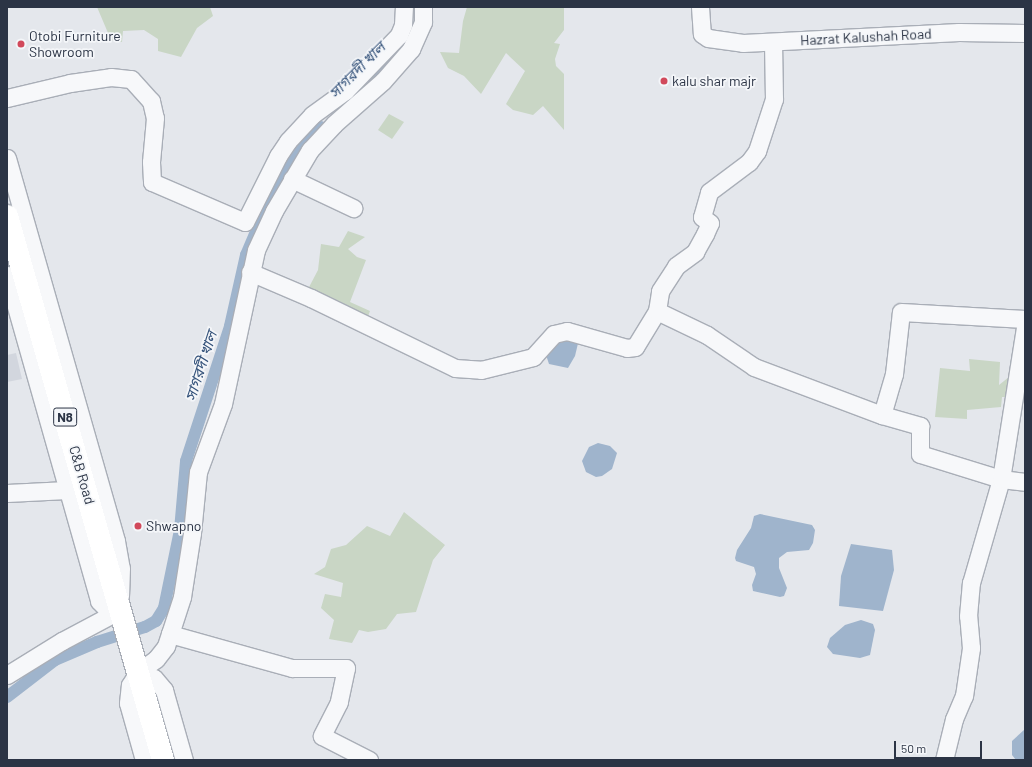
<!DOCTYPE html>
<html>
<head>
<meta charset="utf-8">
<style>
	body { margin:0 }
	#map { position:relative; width:1032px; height:767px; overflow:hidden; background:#e4e7ec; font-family:Barlow,"Noto Sans Bengali",sans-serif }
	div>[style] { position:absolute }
	.built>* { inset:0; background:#d2d6de }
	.green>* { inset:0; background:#c9d6c5 }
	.water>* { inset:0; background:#9fb4cc }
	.canal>* { height:12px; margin:-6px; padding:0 6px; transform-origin:6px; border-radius:6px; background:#9fb4cc }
	.roads { filter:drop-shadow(1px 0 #a9aeb7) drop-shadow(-1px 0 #a9aeb7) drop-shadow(0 1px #a9aeb7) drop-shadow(0 -1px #a9aeb7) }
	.minor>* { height:17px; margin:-8.5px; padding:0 8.5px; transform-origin:8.5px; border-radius:8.5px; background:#f7f8fa }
	.highway>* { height:22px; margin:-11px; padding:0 11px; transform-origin:11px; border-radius:11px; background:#fff }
	.dots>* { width:11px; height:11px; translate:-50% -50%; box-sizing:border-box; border:2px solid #f4f6f9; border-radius:50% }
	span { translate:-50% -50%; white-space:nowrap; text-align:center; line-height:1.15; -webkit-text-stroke:3.5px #f4f6f9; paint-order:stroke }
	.shield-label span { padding:1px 3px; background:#f4f6f9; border:1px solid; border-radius:3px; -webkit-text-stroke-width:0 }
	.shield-label { font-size:13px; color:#2b3445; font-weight:700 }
	.poi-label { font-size:14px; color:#2b3445 }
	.left { translate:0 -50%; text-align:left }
	.street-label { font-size:14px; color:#2b3445 }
	.water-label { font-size:15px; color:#34527a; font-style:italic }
	.frame { position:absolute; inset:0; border:8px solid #2b3445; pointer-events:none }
	.scale { position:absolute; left:894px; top:741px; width:88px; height:18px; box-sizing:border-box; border:2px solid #2b3445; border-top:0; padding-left:5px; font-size:12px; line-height:14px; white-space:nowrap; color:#2b3445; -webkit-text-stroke:3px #f4f6f9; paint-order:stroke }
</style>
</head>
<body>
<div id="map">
	<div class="built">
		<div style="clip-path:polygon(16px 353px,22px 379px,7px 382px,7px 355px)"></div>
	</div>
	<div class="green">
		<div style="clip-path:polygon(97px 7px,210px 7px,213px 16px,197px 28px,181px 57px,158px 51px,158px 39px,144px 30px,123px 31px,122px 42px,111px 40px)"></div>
		<div style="clip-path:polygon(467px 7px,564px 7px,564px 30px,554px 43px,560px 44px,555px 59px,556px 66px,564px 74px,564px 130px,543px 106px,533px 115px,513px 110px,506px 104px,525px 71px,506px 53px,481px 94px,464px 76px,448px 68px,440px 52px,459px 53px,463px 21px)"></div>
		<div style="clip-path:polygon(389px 114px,404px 122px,392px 139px,378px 130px)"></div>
		<div style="clip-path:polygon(348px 231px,365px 237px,348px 249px,357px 257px,366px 260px,350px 302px,370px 311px,366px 322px,307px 291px,318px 270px,321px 244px,339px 247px)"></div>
		<div style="clip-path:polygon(969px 359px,1000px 362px,999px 385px,1009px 377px,1008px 397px,1002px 397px,1001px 407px,967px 410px,967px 419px,935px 417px,940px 368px,970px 371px)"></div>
		<div style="clip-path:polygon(404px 512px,445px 545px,433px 560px,416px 612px,397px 614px,386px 629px,368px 632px,359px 630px,352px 643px,329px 639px,334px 620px,321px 608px,325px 594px,341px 597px,343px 583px,314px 574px,325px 567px,331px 549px,346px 545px,367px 526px,390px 536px)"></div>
	</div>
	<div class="water">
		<div style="clip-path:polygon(580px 335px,575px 356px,568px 368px,549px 364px,546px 355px,554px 338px)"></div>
		<div style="clip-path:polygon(598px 443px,610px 446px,617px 453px,612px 469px,602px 476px,596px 477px,586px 472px,582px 461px,589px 447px)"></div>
		<div style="clip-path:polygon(760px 514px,812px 525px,815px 530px,813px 543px,809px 550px,787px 552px,779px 558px,779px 568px,787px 588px,784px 596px,780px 597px,753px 591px,752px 585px,756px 574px,754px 567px,736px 561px,735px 558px,737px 550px,751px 528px,754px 516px)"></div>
		<div style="clip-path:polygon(851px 544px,892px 550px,894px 570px,883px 611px,839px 606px,841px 576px)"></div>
		<div style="clip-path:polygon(861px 620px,873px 624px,875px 630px,870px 655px,860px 658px,833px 654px,827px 647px,830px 638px,845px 625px)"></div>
		<div style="clip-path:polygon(1025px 729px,1025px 760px,1016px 760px,1012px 755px,1012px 741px)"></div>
	</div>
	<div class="canal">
		<div style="left:355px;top:95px;width:50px;rotate:-44.2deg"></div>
		<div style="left:7px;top:697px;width:61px;rotate:-37.6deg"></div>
		<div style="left:55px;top:660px;width:46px;rotate:-23.2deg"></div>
		<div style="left:97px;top:642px;width:50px;rotate:-17.4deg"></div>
		<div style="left:145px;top:627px;width:13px;rotate:-29deg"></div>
		<div style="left:156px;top:621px;width:15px;rotate:-58deg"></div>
		<div style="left:164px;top:608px;width:80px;rotate:-78.4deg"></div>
		<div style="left:180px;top:530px;width:69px;rotate:-85deg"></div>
		<div style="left:186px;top:461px;width:142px;rotate:-71.9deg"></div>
		<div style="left:230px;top:326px;width:73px;rotate:-77.3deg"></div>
		<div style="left:246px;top:255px;width:74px;rotate:-66.9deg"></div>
		<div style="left:275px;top:187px;width:43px;rotate:-59.3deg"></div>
		<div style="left:297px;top:150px;width:33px;rotate:-44deg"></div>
	</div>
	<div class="roads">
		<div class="minor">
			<div style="left:700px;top:7px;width:27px;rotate:86deg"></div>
			<div style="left:702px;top:34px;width:7px;rotate:34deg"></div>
			<div style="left:708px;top:38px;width:35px;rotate:8deg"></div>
			<div style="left:743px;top:43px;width:216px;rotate:-2.9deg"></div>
			<div style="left:959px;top:32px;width:66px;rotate:0.9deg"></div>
			<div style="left:7px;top:98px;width:65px;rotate:-13.4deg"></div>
			<div style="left:70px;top:83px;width:41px;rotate:-8.3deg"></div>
			<div style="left:111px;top:77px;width:20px;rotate:6deg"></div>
			<div style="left:131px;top:79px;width:30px;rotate:48deg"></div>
			<div style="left:151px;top:101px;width:17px;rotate:77deg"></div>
			<div style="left:155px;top:118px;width:44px;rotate:95.2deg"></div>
			<div style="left:151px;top:162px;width:20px;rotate:87deg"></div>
			<div style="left:152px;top:182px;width:101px;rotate:23.3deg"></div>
			<div style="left:245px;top:222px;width:74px;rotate:-63.4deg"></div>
			<div style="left:278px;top:156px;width:18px;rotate:-56deg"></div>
			<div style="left:288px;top:141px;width:35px;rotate:-47deg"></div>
			<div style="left:312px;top:115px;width:41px;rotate:-36deg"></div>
			<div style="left:345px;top:91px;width:78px;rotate:-46deg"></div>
			<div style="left:399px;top:35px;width:11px;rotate:-68deg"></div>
			<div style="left:403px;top:25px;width:18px;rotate:-87deg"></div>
			<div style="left:7px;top:158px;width:398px;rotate:74.1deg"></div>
			<div style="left:116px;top:541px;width:27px;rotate:80deg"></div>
			<div style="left:121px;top:568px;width:28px;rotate:92deg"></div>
			<div style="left:292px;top:179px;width:68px;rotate:25.4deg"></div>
			<div style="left:250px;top:272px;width:66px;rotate:23.1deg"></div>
			<div style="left:311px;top:298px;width:160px;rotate:25.9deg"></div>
			<div style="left:455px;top:368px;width:26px;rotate:4deg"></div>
			<div style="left:481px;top:370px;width:54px;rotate:-14deg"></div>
			<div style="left:533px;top:357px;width:31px;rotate:-48deg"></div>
			<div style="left:554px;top:334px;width:13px;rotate:-13deg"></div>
			<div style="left:567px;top:331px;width:62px;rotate:15.8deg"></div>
			<div style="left:627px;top:348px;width:8px;rotate:-7deg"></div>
			<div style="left:635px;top:347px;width:42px;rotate:-58.6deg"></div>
			<div style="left:657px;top:311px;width:55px;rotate:25.6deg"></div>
			<div style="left:707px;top:335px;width:57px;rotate:34.2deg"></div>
			<div style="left:754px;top:367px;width:137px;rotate:20.6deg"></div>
			<div style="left:882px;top:415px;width:40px;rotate:16deg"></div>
			<div style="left:920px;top:426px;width:28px;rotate:90deg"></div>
			<div style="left:920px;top:454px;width:85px;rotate:17.2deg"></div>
			<div style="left:1001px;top:479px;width:24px;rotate:7deg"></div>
			<div style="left:7px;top:275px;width:339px;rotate:74.2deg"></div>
			<div style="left:99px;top:601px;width:8px;rotate:45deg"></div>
			<div style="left:105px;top:607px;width:15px;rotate:11deg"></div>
			<div style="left:657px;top:311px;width:20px;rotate:-81deg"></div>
			<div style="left:660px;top:291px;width:30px;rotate:-57deg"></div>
			<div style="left:676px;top:266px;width:24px;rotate:-36deg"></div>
			<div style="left:695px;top:252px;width:21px;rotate:-61deg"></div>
			<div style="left:705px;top:234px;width:12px;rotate:-66deg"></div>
			<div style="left:710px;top:223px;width:10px;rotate:-143deg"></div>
			<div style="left:702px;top:217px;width:26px;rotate:-74deg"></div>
			<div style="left:709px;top:192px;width:50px;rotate:-36.9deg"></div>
			<div style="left:749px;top:162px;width:14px;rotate:-54deg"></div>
			<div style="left:757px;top:151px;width:55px;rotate:-71.9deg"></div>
			<div style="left:774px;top:99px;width:57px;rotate:-91deg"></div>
			<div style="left:882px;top:415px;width:43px;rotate:-73.7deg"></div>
			<div style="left:894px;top:374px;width:62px;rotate:-83.6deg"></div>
			<div style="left:901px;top:312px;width:124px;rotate:3.2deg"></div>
			<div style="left:7px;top:493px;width:60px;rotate:-2.9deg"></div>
			<div style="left:170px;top:634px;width:39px;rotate:-72deg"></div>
			<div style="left:182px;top:597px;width:65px;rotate:-81.1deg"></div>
			<div style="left:192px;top:533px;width:61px;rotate:-84.4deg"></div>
			<div style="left:198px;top:472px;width:72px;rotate:-69.8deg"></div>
			<div style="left:223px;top:404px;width:157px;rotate:-77.9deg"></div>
			<div style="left:256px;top:250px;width:43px;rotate:-65.2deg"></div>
			<div style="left:274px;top:211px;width:71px;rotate:-59.5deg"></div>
			<div style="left:310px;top:150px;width:35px;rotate:-47deg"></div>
			<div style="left:334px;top:124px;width:65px;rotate:-41.3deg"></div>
			<div style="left:383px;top:81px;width:43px;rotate:-48.8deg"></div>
			<div style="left:411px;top:49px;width:30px;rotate:-66deg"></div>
			<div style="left:423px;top:22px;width:15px;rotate:-90deg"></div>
			<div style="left:138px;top:672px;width:17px;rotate:21deg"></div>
			<div style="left:154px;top:678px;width:16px;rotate:50deg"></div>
			<div style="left:164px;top:690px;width:73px;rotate:74.1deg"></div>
			<div style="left:7px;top:675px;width:65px;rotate:-31.7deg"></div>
			<div style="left:62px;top:641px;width:66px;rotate:-28.1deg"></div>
			<div style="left:144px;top:760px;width:59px;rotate:-105.7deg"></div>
			<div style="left:128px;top:703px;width:18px;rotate:-84deg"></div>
			<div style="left:130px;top:685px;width:15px;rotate:-58deg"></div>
			<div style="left:138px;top:672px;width:22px;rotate:-36deg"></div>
			<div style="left:156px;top:659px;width:16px;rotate:-52deg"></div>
			<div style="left:166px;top:646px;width:13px;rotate:-72deg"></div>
			<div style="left:170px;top:634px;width:127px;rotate:15.6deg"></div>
			<div style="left:292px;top:668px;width:54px"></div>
			<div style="left:346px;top:668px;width:35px;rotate:102deg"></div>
			<div style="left:339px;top:702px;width:38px;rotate:117deg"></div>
			<div style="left:322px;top:736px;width:53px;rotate:27.1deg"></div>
			<div style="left:944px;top:760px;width:42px;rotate:-76.3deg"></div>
			<div style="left:954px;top:719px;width:25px;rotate:-67deg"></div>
			<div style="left:964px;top:696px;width:49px;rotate:-81.7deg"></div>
			<div style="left:971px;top:648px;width:32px;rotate:-95deg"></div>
			<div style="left:968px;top:616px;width:33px;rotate:-85deg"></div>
			<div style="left:971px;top:583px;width:108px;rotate:-73.9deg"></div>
			<div style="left:1001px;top:479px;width:153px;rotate:-81deg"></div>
		</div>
		<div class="highway">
			<div style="left:7px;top:216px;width:566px;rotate:74deg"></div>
		</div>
	</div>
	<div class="dots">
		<div style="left:21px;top:44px;background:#d1495b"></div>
		<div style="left:664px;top:81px;background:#d1495b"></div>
		<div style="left:138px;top:526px;background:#d1495b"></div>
	</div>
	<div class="shield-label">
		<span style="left:65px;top:417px">N8</span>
	</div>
	<div class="poi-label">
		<span class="left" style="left:29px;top:44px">Otobi Furniture<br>Showroom</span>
		<span class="left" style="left:672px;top:81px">kalu shar majr</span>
		<span class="left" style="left:146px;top:526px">Shwapno</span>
	</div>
	<div class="street-label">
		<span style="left:866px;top:37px;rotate:-3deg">Hazrat Kalushah Road</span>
		<span style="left:82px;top:475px;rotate:74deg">C&amp;B Road</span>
	</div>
	<div class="water-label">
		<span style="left:357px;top:70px;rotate:-45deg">সাগরদী খাল</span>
		<span style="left:201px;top:366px;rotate:-72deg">সাগরদী খাল</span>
	</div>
	<div class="frame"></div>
	<div class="scale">50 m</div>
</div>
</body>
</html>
